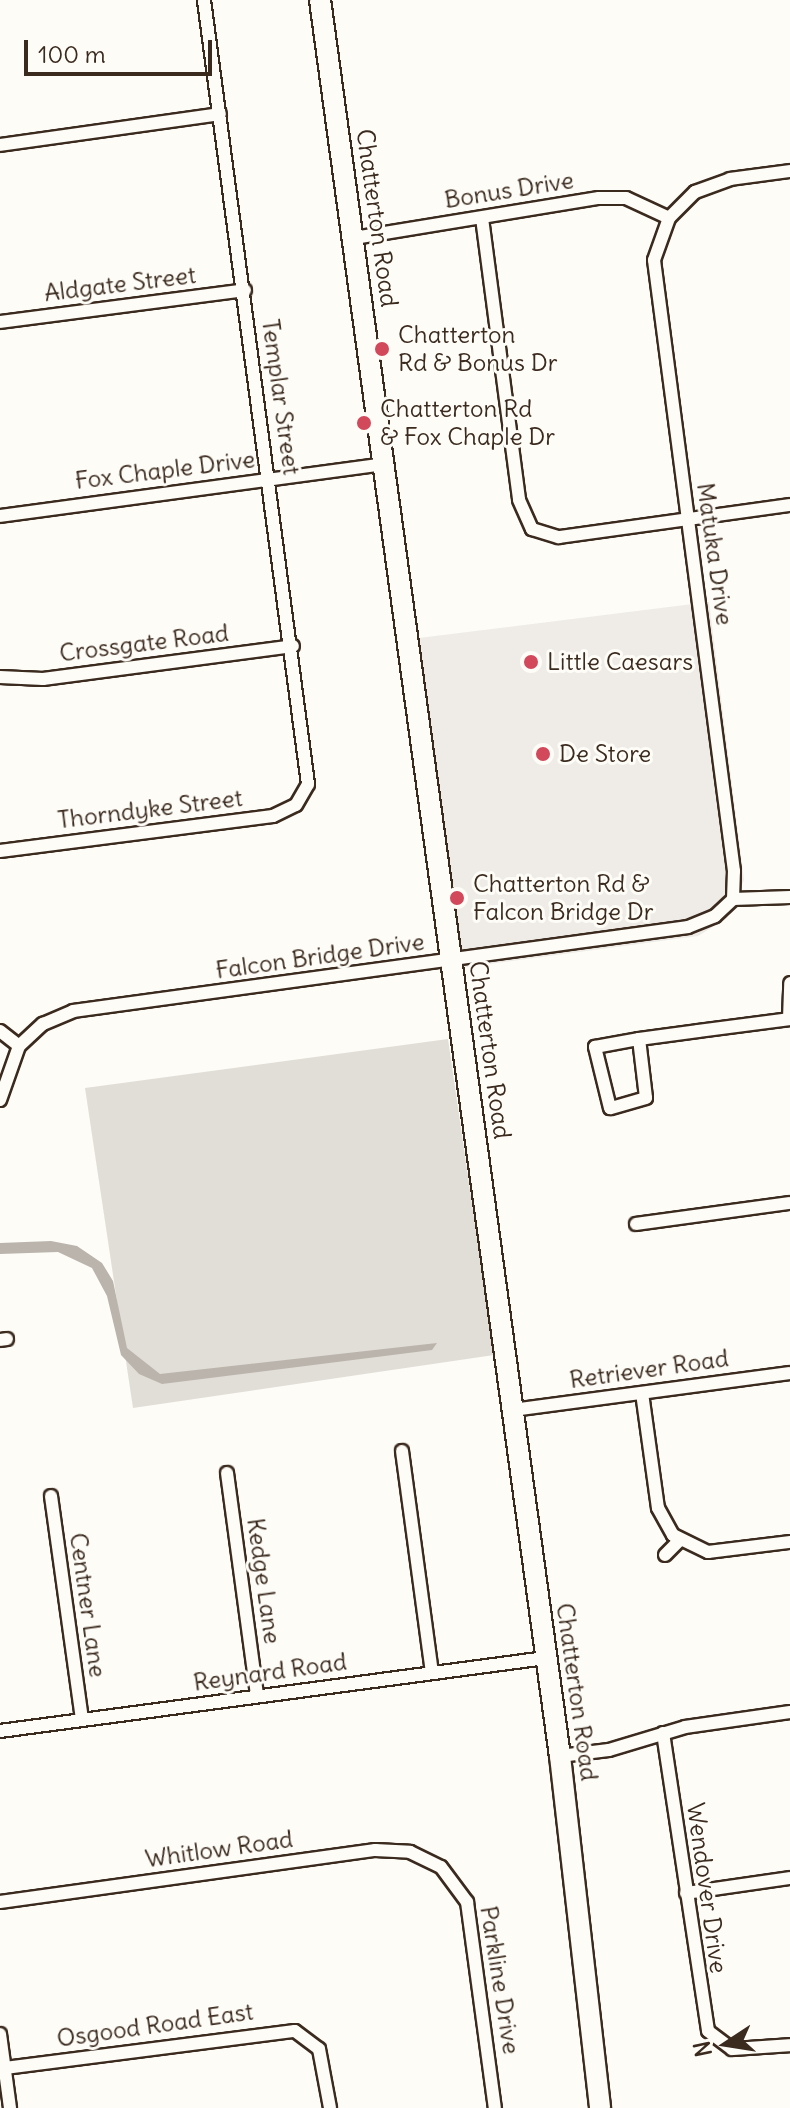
<!DOCTYPE html>
<html>
<head>
<meta charset="utf-8">
<style>
	body { margin:0 }
	#map { position:relative; width:790px; height:2108px; overflow:hidden; background:#fdfcf7; font-family:Delius,sans-serif }
	div>[style] { position:absolute }
	.built>* { inset:0; background:#efece7 }
	.green>* { inset:0; background:#e1ded7 }
	.water>* { inset:0; background:#bbb4ad }
	.roads { filter:drop-shadow(2px 0 #3b2a1e) drop-shadow(-2px 0 #3b2a1e) drop-shadow(0 2px #3b2a1e) drop-shadow(0 -2px #3b2a1e) }
	.minor>* { height:12px; margin:-6px; padding:0 6px; transform-origin:6px; border-radius:6px; background:#fdfcf7 }
	.primary>* { height:20px; margin:-10px; padding:0 10px; transform-origin:10px; border-radius:10px; background:#fdfcf7 }
	.dots>* { width:22px; height:22px; translate:-50% -50%; box-sizing:border-box; border:4px solid #fdfcf7; border-radius:50% }
	span { translate:-50% -50%; white-space:nowrap; text-align:center; line-height:1.15; -webkit-text-stroke:6px #fdfcf7; paint-order:stroke }
	.street-label { font-size:24px; color:#3b2a1e }
	.poi-label { font-size:24px; color:#3b2a1e }
	.left { translate:0 -50%; text-align:left }
	.north { position:absolute; left:686px; top:2004px; width:80px; height:80px; -webkit-text-stroke:6px #fdfcf7; paint-order:stroke; rotate:258deg; font-size:22px; font-weight:700; line-height:32px; text-align:center; color:#3b2a1e }
	.north::after { content:''; display:block; margin:auto; width:28px; height:36px; background:#3b2a1e; clip-path:polygon(50% 0,100% 100%,50% 72%,0 100%) }
	.scale { position:absolute; left:24px; top:40px; width:188px; height:36px; box-sizing:border-box; border:4px solid #3b2a1e; border-top:0; padding-left:10px; font-size:24px; line-height:28px; white-space:nowrap; color:#3b2a1e; -webkit-text-stroke:6px #fdfcf7; paint-order:stroke }
</style>
</head>
<body>
<div id="map">
	<div class="built">
		<div style="clip-path:polygon(709px 602px,744px 880px,727px 918px,698px 936px,459px 968px,419px 638px)"></div>
	</div>
	<div class="green">
		<div style="clip-path:polygon(448px 1039px,494px 1355px,133px 1408px,85px 1088px)"></div>
	</div>
	<div class="water">
		<div style="clip-path:polygon(51px 1241px,77px 1246px,102px 1263px,113px 1281px,127px 1348px,160px 1374px,437px 1343px,432px 1350px,162px 1384px,139px 1374px,121px 1355px,107px 1296px,92px 1268px,58px 1252px,0 1254px,0 1243px)"></div>
	</div>
	<div class="roads">
		<div class="minor">
			<div style="left:0;top:145px;width:222px;rotate:-8deg"></div>
			<div style="left:482px;top:218px;width:284px;rotate:82.5deg"></div>
			<div style="left:519px;top:500px;width:32px;rotate:66deg"></div>
			<div style="left:532px;top:529px;width:28px;rotate:17deg"></div>
			<div style="left:559px;top:537px;width:233px;rotate:-7.9deg"></div>
			<div style="left:354px;top:238px;width:248px;rotate:-9.3deg"></div>
			<div style="left:599px;top:198px;width:27px"></div>
			<div style="left:626px;top:198px;width:47px;rotate:24.9deg"></div>
			<div style="left:0;top:322px;width:247px;rotate:-7.4deg"></div>
			<div style="left:0;top:516px;width:387px;rotate:-7.7deg"></div>
			<div style="left:0;top:677px;width:43px;rotate:2.7deg"></div>
			<div style="left:43px;top:679px;width:252px;rotate:-7.5deg"></div>
			<div style="left:0;top:851px;width:275px;rotate:-7.3deg"></div>
			<div style="left:273px;top:816px;width:25px;rotate:-26deg"></div>
			<div style="left:296px;top:805px;width:24px;rotate:-60deg"></div>
			<div style="left:308px;top:784px;width:791px;rotate:-97.56deg"></div>
			<div style="left:733px;top:899px;width:28px;rotate:-88deg"></div>
			<div style="left:734px;top:871px;width:616px;rotate:-97.46deg"></div>
			<div style="left:654px;top:260px;width:45px;rotate:-70.3deg"></div>
			<div style="left:669px;top:218px;width:37px;rotate:-45deg"></div>
			<div style="left:695px;top:192px;width:37px;rotate:-20deg"></div>
			<div style="left:730px;top:179px;width:61px;rotate:-7.6deg"></div>
			<div style="left:733px;top:899px;width:57px;rotate:-2deg"></div>
			<div style="left:789px;top:1019px;width:36px;rotate:-88deg"></div>
			<div style="left:0;top:1031px;width:24px;rotate:38deg"></div>
			<div style="left:639px;top:1039px;width:59px;rotate:83.2deg"></div>
			<div style="left:646px;top:1098px;width:37px;rotate:164deg"></div>
			<div style="left:610px;top:1108px;width:63px;rotate:-103.8deg"></div>
			<div style="left:595px;top:1047px;width:45px;rotate:-10.3deg"></div>
			<div style="left:639px;top:1039px;width:60px;rotate:-7.7deg"></div>
			<div style="left:698px;top:1031px;width:93px;rotate:-7.4deg"></div>
			<div style="left:0;top:1100px;width:57px;rotate:-70.6deg"></div>
			<div style="left:19px;top:1046px;width:33px;rotate:-43deg"></div>
			<div style="left:43px;top:1024px;width:33px;rotate:-23deg"></div>
			<div style="left:73px;top:1011px;width:621px;rotate:-7.78deg"></div>
			<div style="left:688px;top:927px;width:29px;rotate:-22deg"></div>
			<div style="left:715px;top:916px;width:25px;rotate:-43deg"></div>
			<div style="left:636px;top:1224px;width:155px;rotate:-7.8deg"></div>
			<div style="left:0;top:1340px;width:7px;rotate:-8deg"></div>
			<div style="left:642px;top:1393px;width:116px;rotate:82.1deg"></div>
			<div style="left:658px;top:1508px;width:31px;rotate:61deg"></div>
			<div style="left:673px;top:1535px;width:39px;rotate:26deg"></div>
			<div style="left:708px;top:1552px;width:83px;rotate:-7deg"></div>
			<div style="left:513px;top:1410px;width:279px;rotate:-7.6deg"></div>
			<div style="left:402px;top:1451px;width:223px;rotate:82.3deg"></div>
			<div style="left:227px;top:1473px;width:224px;rotate:82.3deg"></div>
			<div style="left:51px;top:1496px;width:226px;rotate:82.1deg"></div>
			<div style="left:665px;top:1555px;width:20px;rotate:-45deg"></div>
			<div style="left:0;top:1731px;width:551px;rotate:-7.62deg"></div>
			<div style="left:663px;top:1733px;width:301px;rotate:81.4deg"></div>
			<div style="left:708px;top:2031px;width:30px;rotate:37deg"></div>
			<div style="left:732px;top:2049px;width:58px;rotate:-3.9deg"></div>
			<div style="left:560px;top:1756px;width:49px;rotate:-7deg"></div>
			<div style="left:609px;top:1750px;width:79px;rotate:-16.8deg"></div>
			<div style="left:685px;top:1727px;width:106px;rotate:-8.1deg"></div>
			<div style="left:686px;top:1893px;width:105px;rotate:-8.2deg"></div>
			<div style="left:0;top:1902px;width:379px;rotate:-7.9deg"></div>
			<div style="left:375px;top:1850px;width:35px;rotate:3deg"></div>
			<div style="left:410px;top:1852px;width:34px;rotate:26deg"></div>
			<div style="left:441px;top:1867px;width:44px;rotate:53.4deg"></div>
			<div style="left:467px;top:1902px;width:208px;rotate:82.3deg"></div>
			<div style="left:0;top:2034px;width:75px;rotate:82.3deg"></div>
			<div style="left:5px;top:2068px;width:292px;rotate:-7.3deg"></div>
			<div style="left:295px;top:2031px;width:30px;rotate:37deg"></div>
			<div style="left:319px;top:2049px;width:60px;rotate:79.4deg"></div>
		</div>
		<div class="primary">
			<div style="left:320px;top:0;width:1772px;rotate:82.22deg"></div>
			<div style="left:560px;top:1756px;width:354px;rotate:83.5deg"></div>
		</div>
	</div>
	<div class="dots">
		<div style="left:382px;top:349px;background:#d1495b"></div>
		<div style="left:364px;top:423px;background:#d1495b"></div>
		<div style="left:531px;top:662px;background:#d1495b"></div>
		<div style="left:543px;top:754px;background:#d1495b"></div>
		<div style="left:457px;top:898px;background:#d1495b"></div>
	</div>
	<div class="street-label">
		<span style="left:509px;top:190px;rotate:-9deg">Bonus Drive</span>
		<span style="left:377px;top:218px;rotate:82deg">Chatterton Road</span>
		<span style="left:120px;top:284px;rotate:-7deg">Aldgate Street</span>
		<span style="left:281px;top:397px;rotate:82deg">Templar Street</span>
		<span style="left:165px;top:470px;rotate:-7deg">Fox Chaple Drive</span>
		<span style="left:715px;top:554px;rotate:82deg">Matuka Drive</span>
		<span style="left:144px;top:643px;rotate:-7deg">Crossgate Road</span>
		<span style="left:150px;top:809px;rotate:-7deg">Thorndyke Street</span>
		<span style="left:320px;top:956px;rotate:-8deg">Falcon Bridge Drive</span>
		<span style="left:490px;top:1050px;rotate:82deg">Chatterton Road</span>
		<span style="left:649px;top:1369px;rotate:-8deg">Retriever Road</span>
		<span style="left:264px;top:1581px;rotate:82deg">Kedge Lane</span>
		<span style="left:88px;top:1605px;rotate:82deg">Centner Lane</span>
		<span style="left:270px;top:1672px;rotate:-8deg">Reynard Road</span>
		<span style="left:577px;top:1692px;rotate:82deg">Chatterton Road</span>
		<span style="left:219px;top:1849px;rotate:-8deg">Whitlow Road</span>
		<span style="left:707px;top:1888px;rotate:82deg">Wendover Drive</span>
		<span style="left:500px;top:1980px;rotate:81deg">Parkline Drive</span>
		<span style="left:155px;top:2025px;rotate:-8deg">Osgood Road East</span>
	</div>
	<div class="poi-label">
		<span class="left" style="left:398px;top:349px">Chatterton<br>Rd &amp; Bonus Dr</span>
		<span class="left" style="left:380px;top:423px">Chatterton Rd<br>&amp; Fox Chaple Dr</span>
		<span class="left" style="left:547px;top:662px">Little Caesars</span>
		<span class="left" style="left:559px;top:754px">De Store</span>
		<span class="left" style="left:473px;top:898px">Chatterton Rd &amp;<br>Falcon Bridge Dr</span>
	</div>
	<div class="north">N</div>
	<div class="scale">100 m</div>
</div>
</body>
</html>
